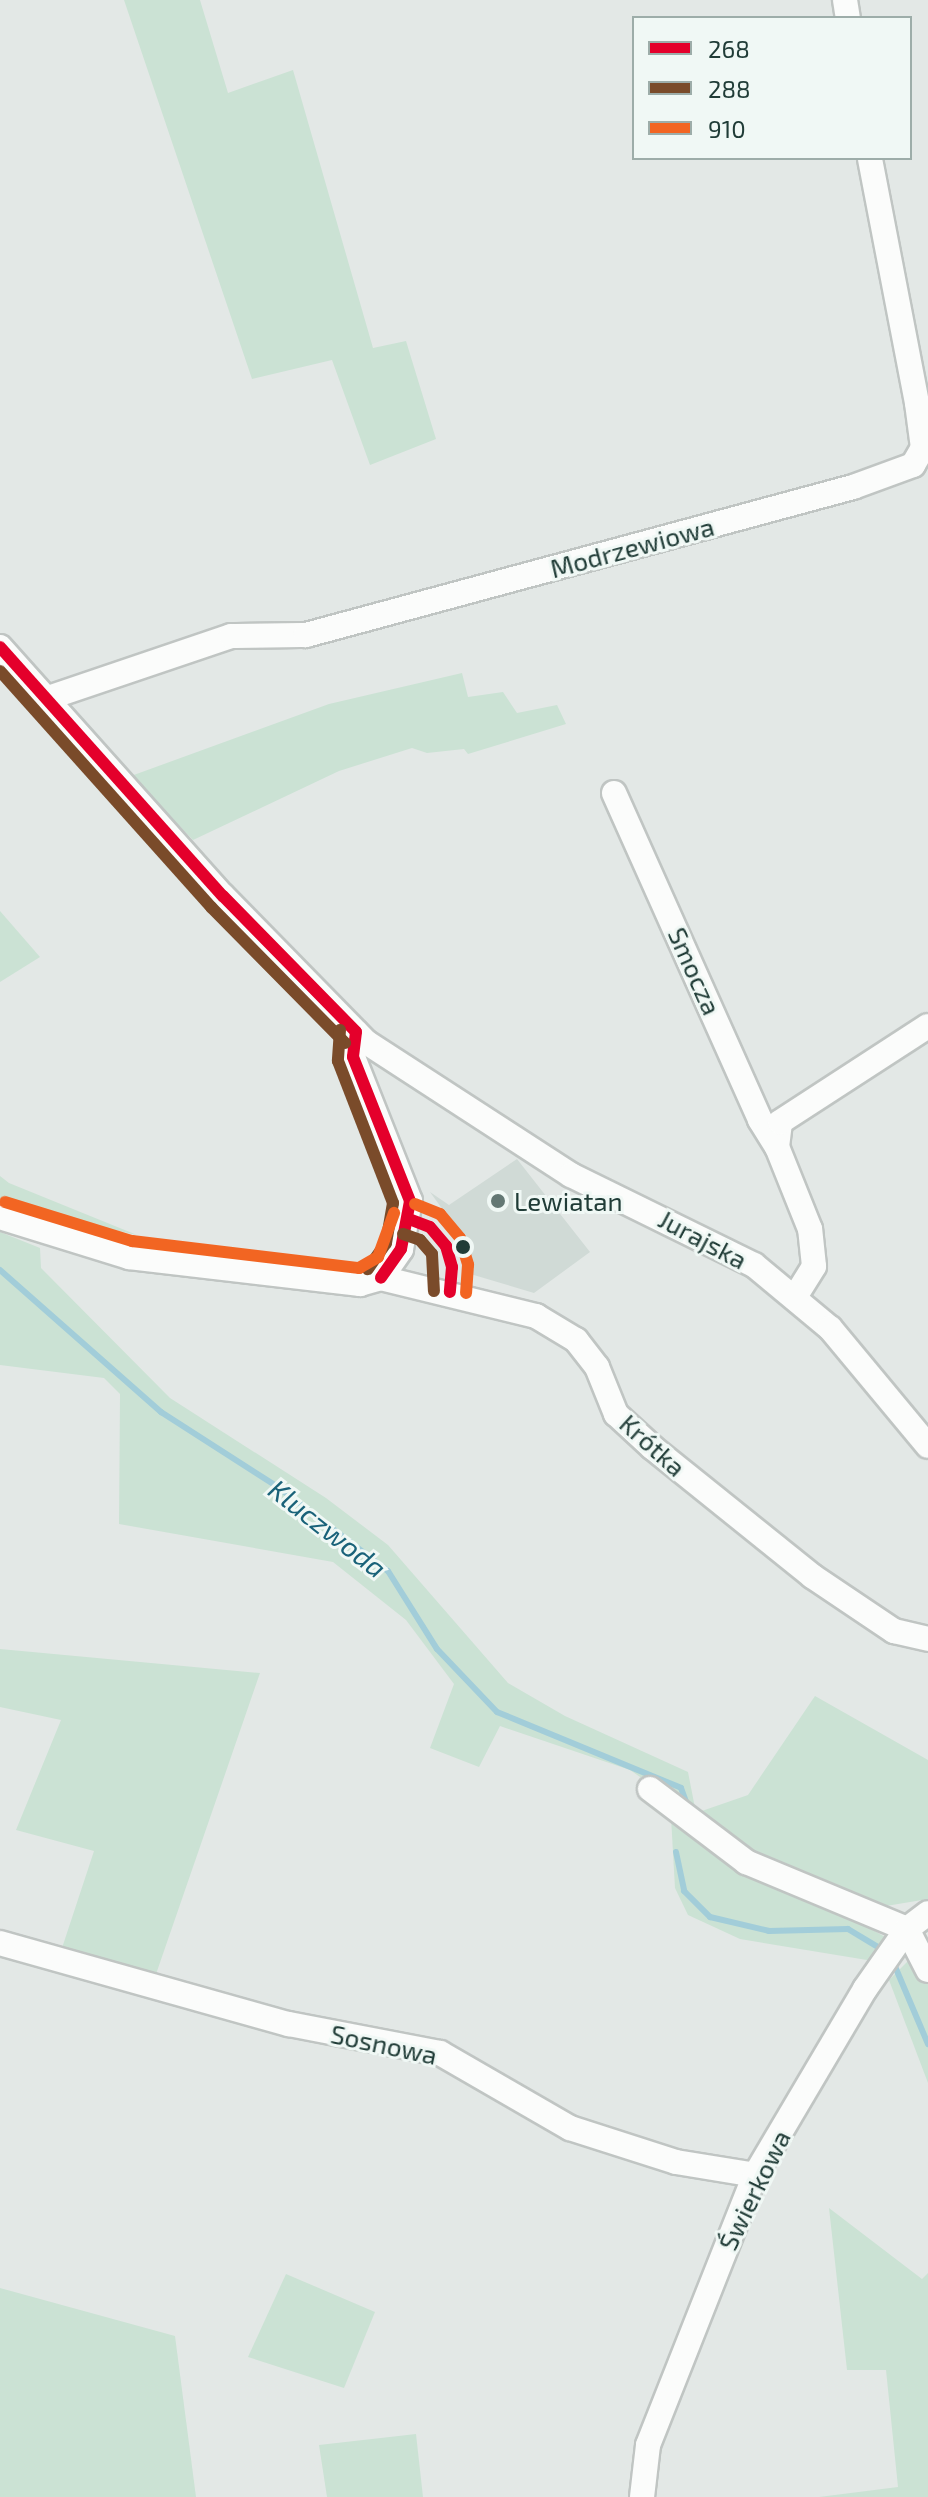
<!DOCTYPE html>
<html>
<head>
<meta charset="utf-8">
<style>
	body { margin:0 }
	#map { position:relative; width:928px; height:2497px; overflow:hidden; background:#e3e8e6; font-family:"Exo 2",sans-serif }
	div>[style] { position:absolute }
	.built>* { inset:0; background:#d0dad6 }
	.green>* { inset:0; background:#cbe2d4 }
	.stream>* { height:6px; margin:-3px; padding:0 3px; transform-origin:3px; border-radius:3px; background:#a2cdd9 }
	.roads { filter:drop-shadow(2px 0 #c0c5c3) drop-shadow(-2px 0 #c0c5c3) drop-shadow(0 2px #c0c5c3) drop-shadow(0 -2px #c0c5c3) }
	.minor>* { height:24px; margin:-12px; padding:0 12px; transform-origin:12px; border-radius:12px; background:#fbfcfb }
	.bus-1>* { height:12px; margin:-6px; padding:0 6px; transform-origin:6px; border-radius:6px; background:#e4002b }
	.bus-2>* { height:12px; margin:-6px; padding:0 6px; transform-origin:6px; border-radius:6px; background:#7a4b2a }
	.bus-3>* { height:12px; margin:-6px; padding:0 6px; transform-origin:6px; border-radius:6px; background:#f26522 }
	.dots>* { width:22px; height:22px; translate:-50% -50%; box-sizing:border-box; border:4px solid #f0f8f5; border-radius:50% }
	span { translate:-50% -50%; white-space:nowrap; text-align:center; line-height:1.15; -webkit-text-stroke:6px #f0f8f5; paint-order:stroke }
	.street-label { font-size:26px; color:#203c37 }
	.poi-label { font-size:26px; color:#203c37 }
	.left { translate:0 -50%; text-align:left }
	.water-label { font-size:28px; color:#196279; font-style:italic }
	.legend { position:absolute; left:632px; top:16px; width:280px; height:144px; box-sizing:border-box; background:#f0f8f5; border:2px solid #9dada9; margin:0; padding:10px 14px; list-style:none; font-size:24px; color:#203c37 }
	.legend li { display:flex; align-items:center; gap:16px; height:40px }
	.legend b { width:40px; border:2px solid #9dada9 }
</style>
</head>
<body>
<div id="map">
	<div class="built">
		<div style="clip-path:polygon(517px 1159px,590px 1252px,534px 1293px,467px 1273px,469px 1246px,430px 1192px,449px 1205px)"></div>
	</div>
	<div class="green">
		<div style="clip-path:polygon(124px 0,200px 0,228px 93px,293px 70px,373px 348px,406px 341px,436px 439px,370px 465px,332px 360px,252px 379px)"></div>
		<div style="clip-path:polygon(462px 673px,468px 697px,503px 692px,517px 713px,557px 705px,566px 724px,468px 754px,464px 749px,427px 753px,412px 748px,339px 771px,193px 840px,131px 776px,329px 704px)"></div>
		<div style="clip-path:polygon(0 911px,40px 957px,0 982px)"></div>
		<div style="clip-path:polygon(0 1176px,9px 1183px,137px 1235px,0 1204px)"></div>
		<div style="clip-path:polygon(0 1232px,40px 1248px,41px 1268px,170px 1398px,326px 1498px,388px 1545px,508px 1683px,565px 1716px,688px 1772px,696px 1813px,748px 1795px,815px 1696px,928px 1760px,928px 1899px,874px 1908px,783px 1876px,630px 1770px,500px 1726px,479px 1767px,430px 1748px,454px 1684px,406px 1620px,333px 1562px,119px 1524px,120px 1394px,104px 1378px,0 1365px)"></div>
		<div style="clip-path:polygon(0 1649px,260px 1673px,155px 1977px,62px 1948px,94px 1851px,16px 1830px,61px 1720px,0 1707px)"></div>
		<div style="clip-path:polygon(671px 1817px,887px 1938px,873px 1961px,740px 1939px,688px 1915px,675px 1888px)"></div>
		<div style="clip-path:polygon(928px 1941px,928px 2083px,889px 1980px)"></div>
		<div style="clip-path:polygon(829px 2208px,922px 2279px,928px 2273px,928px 2497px,819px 2497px,898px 2487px,886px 2370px,847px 2370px)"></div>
		<div style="clip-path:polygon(286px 2274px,375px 2312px,344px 2388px,248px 2357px)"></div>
		<div style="clip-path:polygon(0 2288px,175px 2336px,196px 2497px,0 2497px)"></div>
		<div style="clip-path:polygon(416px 2434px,423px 2497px,327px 2497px,319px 2445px)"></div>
	</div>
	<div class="stream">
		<div style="left:0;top:1270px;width:215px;rotate:41.4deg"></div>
		<div style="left:161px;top:1412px;width:139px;rotate:32.7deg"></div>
		<div style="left:278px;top:1487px;width:138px;rotate:37.4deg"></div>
		<div style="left:388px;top:1571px;width:92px;rotate:57.9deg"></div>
		<div style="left:437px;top:1649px;width:87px;rotate:46.4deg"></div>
		<div style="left:497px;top:1712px;width:199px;rotate:22.4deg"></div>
		<div style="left:681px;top:1788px;width:15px;rotate:70deg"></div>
		<div style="left:676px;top:1852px;width:40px;rotate:78deg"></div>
		<div style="left:684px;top:1891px;width:37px;rotate:45deg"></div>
		<div style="left:710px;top:1917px;width:61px;rotate:13.3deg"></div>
		<div style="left:769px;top:1931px;width:79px;rotate:-1.5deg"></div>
		<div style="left:848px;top:1929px;width:39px;rotate:31deg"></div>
		<div style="left:894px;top:1964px;width:87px;rotate:67deg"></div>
	</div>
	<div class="roads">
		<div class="minor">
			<div style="left:845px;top:0;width:18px;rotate:81deg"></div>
			<div style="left:0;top:647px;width:334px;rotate:48.2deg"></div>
			<div style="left:223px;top:896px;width:204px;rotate:45.6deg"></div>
			<div style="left:366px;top:1042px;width:244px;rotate:33deg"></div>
			<div style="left:571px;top:1175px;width:204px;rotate:26.2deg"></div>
			<div style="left:754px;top:1265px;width:99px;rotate:39.7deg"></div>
			<div style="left:830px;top:1328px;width:153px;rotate:50.3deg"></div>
			<div style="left:48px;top:698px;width:193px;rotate:-18.7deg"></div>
			<div style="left:231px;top:636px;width:75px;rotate:-0.8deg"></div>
			<div style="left:306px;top:635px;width:567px;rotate:-15.14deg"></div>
			<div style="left:853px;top:487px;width:64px;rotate:-20.1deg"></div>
			<div style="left:913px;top:465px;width:20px;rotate:-60deg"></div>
			<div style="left:923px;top:448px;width:45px;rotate:-97.6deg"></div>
			<div style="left:917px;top:403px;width:249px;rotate:-100.9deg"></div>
			<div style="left:614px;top:793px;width:358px;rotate:65.9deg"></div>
			<div style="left:760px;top:1120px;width:32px;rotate:58deg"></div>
			<div style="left:0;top:1217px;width:135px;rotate:17.2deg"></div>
			<div style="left:129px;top:1257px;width:233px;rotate:6.7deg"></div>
			<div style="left:360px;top:1284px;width:22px;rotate:-16deg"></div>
			<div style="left:381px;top:1278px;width:35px;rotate:-55deg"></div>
			<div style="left:401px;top:1249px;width:49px;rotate:-79.4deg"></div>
			<div style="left:410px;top:1201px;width:155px;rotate:-111.6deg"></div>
			<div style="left:353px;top:1057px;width:25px;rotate:-83deg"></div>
			<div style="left:381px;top:1278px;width:160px;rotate:13.8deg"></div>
			<div style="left:536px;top:1316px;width:47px;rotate:31deg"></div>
			<div style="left:576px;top:1340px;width:34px;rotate:52deg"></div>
			<div style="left:597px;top:1367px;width:51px;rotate:68deg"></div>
			<div style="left:616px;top:1414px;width:50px;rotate:42.6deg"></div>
			<div style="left:653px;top:1448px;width:204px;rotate:38.8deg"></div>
			<div style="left:812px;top:1576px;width:99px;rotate:33.9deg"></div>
			<div style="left:894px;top:1631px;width:35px;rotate:13deg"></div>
			<div style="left:795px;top:1297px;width:36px;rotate:-58deg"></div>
			<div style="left:814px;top:1266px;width:37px;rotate:-96deg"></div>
			<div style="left:810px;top:1229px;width:88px;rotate:-111.9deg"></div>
			<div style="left:777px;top:1147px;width:25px;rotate:-83deg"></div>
			<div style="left:780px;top:1122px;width:176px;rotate:-33deg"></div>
			<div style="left:650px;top:1789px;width:121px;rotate:37.2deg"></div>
			<div style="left:746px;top:1862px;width:174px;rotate:22.6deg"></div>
			<div style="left:907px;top:1929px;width:46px;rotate:62.9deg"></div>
			<div style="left:0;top:1943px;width:300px;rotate:15.7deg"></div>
			<div style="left:289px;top:2024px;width:154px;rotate:10.9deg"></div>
			<div style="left:440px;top:2053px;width:150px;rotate:30deg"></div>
			<div style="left:570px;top:2128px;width:111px;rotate:17.8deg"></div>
			<div style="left:676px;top:2162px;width:80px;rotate:9.3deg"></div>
			<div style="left:642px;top:2497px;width:52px;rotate:-83.4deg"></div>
			<div style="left:648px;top:2445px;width:290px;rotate:-68.4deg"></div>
			<div style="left:755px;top:2175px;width:216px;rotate:-59.4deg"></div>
			<div style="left:865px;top:1989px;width:73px;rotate:-55deg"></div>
			<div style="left:907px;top:1929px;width:26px;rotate:-37deg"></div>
		</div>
	</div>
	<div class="bus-1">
		<div style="left:0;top:647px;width:334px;rotate:48.2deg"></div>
		<div style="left:223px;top:896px;width:190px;rotate:45.6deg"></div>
		<div style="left:356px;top:1032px;width:25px;rotate:97deg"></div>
		<div style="left:353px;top:1057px;width:155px;rotate:68.4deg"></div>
		<div style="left:410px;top:1201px;width:49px;rotate:100.6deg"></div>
		<div style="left:401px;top:1249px;width:35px;rotate:125deg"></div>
		<div style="left:409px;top:1219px;width:22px;rotate:21deg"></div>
		<div style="left:430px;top:1227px;width:25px;rotate:50deg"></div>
		<div style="left:446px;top:1246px;width:22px;rotate:74deg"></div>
		<div style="left:452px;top:1267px;width:25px;rotate:95deg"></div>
	</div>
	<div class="bus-2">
		<div style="left:0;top:671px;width:317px;rotate:48.2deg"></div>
		<div style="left:211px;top:907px;width:191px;rotate:45.4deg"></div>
		<div style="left:340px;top:1030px;width:31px;rotate:94deg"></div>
		<div style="left:338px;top:1061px;width:152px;rotate:68.8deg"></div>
		<div style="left:393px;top:1203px;width:41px;rotate:99.9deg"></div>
		<div style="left:386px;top:1243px;width:32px;rotate:125deg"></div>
		<div style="left:403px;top:1234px;width:18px;rotate:19deg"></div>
		<div style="left:420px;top:1240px;width:18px;rotate:49deg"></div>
		<div style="left:432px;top:1254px;width:37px;rotate:87deg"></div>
	</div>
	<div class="bus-3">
		<div style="left:5px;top:1202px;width:133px;rotate:17.1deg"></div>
		<div style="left:132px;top:1241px;width:229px;rotate:6.8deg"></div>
		<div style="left:359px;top:1268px;width:22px;rotate:-30deg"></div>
		<div style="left:378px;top:1257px;width:47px;rotate:-70deg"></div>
		<div style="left:415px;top:1204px;width:27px;rotate:22deg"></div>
		<div style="left:440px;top:1214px;width:31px;rotate:50deg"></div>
		<div style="left:460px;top:1238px;width:28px;rotate:73deg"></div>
		<div style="left:468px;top:1265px;width:28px;rotate:94deg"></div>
	</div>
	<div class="dots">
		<div style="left:498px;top:1201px;background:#647874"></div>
		<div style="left:463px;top:1247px;background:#203c37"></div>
	</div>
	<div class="street-label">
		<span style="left:632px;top:547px;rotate:-15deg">Modrzewiowa</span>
		<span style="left:695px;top:971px;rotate:66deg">Smocza</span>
		<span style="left:703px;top:1239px;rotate:28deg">Jurajska</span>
		<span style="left:653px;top:1445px;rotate:42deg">Krótka</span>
		<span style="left:384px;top:2044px;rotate:12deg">Sosnowa</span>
		<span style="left:754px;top:2190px;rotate:-64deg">Świerkowa</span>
	</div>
	<div class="poi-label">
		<span class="left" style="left:514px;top:1201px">Lewiatan</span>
	</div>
	<div class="water-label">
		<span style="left:328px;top:1528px;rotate:38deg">Kluczwoda</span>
	</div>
	<ul class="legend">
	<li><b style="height:10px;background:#e4002b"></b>268</li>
	<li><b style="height:10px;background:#7a4b2a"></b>288</li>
	<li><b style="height:10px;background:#f26522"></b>910</li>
	</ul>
</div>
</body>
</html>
